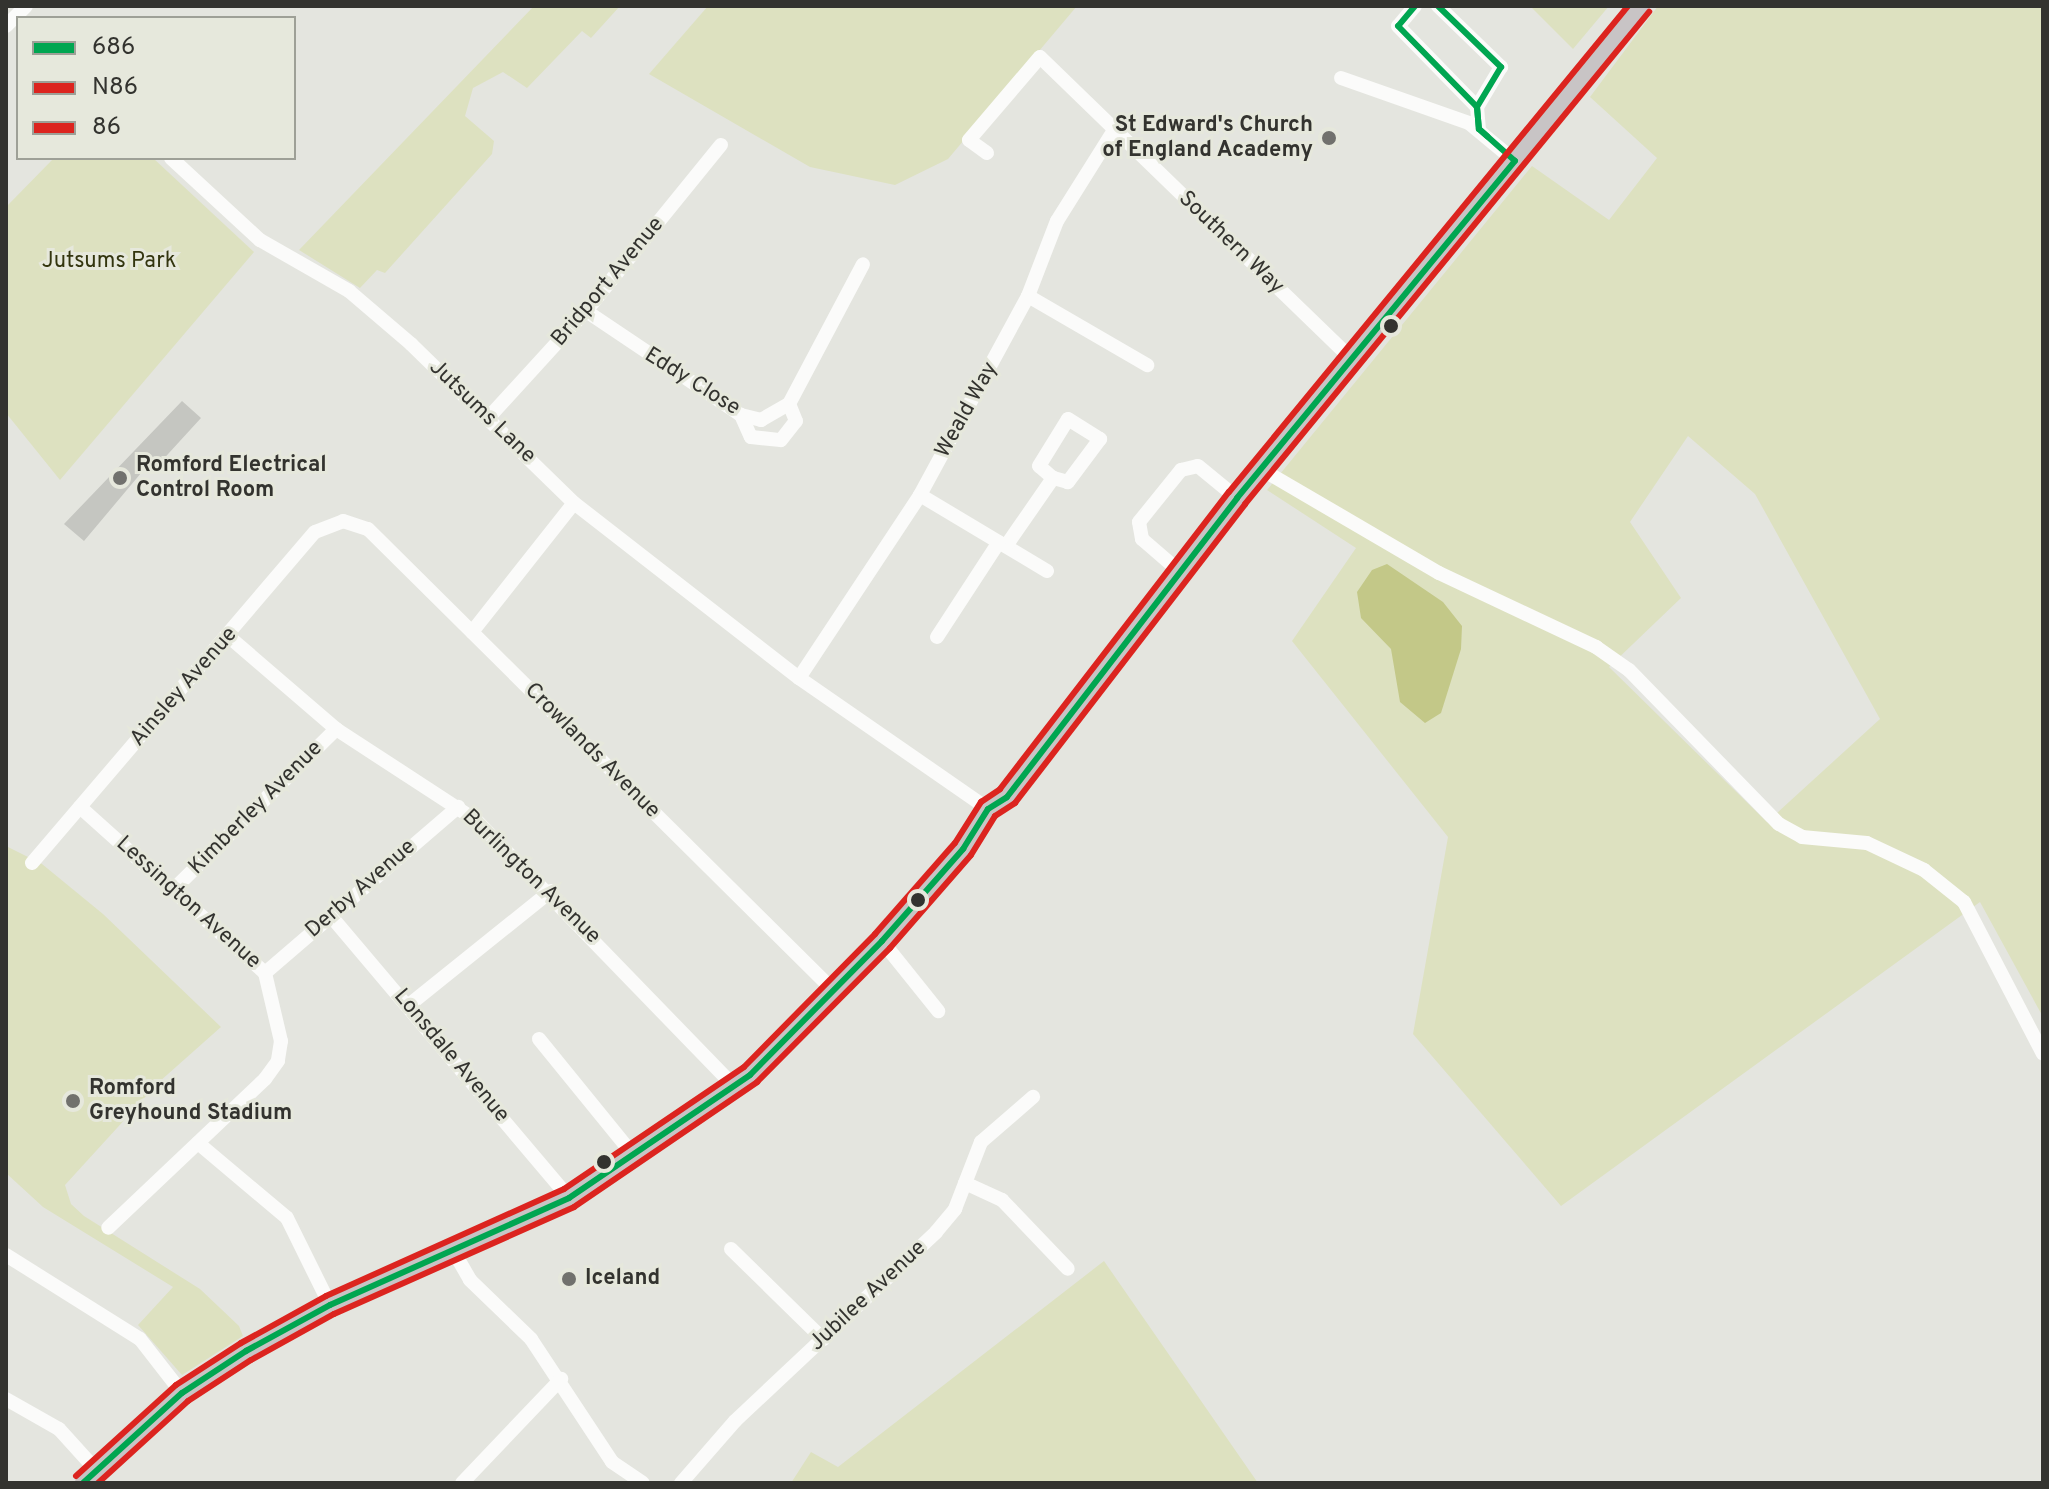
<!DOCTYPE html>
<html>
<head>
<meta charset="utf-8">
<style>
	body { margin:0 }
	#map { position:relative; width:2049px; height:1489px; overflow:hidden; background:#e4e5df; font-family:Overpass,sans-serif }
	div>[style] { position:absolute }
	.green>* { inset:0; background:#dde1c0 }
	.water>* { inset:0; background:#c3c888 }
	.building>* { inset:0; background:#c5c6c1 }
	.minor>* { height:14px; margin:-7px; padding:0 7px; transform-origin:7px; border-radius:7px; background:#fbfbfa }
	.major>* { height:16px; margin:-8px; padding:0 8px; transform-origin:8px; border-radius:8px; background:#c8c4c5 }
	.bus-1>* { height:6px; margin:-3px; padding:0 3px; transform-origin:3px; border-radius:3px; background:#00a651 }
	.bus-2>* { height:6px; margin:-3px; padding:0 3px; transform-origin:3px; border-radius:3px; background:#dc241f }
	.bus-3>* { height:6px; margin:-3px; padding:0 3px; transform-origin:3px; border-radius:3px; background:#dc241f }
	.dots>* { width:22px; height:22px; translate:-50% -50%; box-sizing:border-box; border:4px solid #e6e8dc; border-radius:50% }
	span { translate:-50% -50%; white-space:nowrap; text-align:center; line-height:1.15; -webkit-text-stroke:6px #e6e8dc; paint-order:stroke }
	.poi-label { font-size:22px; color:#33332f; font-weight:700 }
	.right { translate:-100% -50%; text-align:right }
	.left { translate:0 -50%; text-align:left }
	.street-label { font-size:22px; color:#33332f }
	.park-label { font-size:22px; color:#33350f }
	.frame { position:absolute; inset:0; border:8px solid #33332f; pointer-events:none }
	.legend { position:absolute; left:16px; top:16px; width:280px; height:144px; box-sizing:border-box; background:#e6e8dc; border:2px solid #9ea097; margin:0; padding:10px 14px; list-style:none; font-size:24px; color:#33332f }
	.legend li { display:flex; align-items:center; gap:16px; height:40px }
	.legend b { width:40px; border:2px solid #9ea097 }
</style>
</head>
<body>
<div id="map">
	<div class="green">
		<div style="clip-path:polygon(534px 6px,620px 6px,591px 38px,582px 31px,527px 88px,503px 72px,473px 88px,465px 116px,494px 141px,492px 154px,385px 273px,377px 270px,360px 288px,299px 250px)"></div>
		<div style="clip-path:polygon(708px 6px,1077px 6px,948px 159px,895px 185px,810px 167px,649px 74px)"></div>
		<div style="clip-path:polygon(1530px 6px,1609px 6px,1573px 49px)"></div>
		<div style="clip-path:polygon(evenodd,1658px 6px,2043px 6px,2043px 1017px,1980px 902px,1561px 1206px,1413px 1034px,1448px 837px,1292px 641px,1356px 548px,1267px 490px,1532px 166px,1609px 220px,1657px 158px,1590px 97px,1658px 6px,1688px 436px,1755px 494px,1880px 719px,1767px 822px,1609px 667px,1681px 598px,1630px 522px,1688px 436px)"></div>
		<div style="clip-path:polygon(54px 158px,153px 158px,254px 252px,60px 480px,6px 413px,6px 207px)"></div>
		<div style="clip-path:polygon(6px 846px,42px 864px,103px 914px,221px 1027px,159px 1082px,65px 1185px,71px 1204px,84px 1216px,200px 1289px,239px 1326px,243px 1336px,182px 1375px,138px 1325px,173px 1287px,43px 1207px,6px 1173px)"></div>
		<div style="clip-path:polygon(1104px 1261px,1258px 1483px,791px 1483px,811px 1452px,838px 1467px)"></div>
	</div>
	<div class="water">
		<div style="clip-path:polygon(1387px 564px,1443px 602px,1462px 626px,1461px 649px,1441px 713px,1425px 723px,1400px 702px,1391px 649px,1361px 618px,1357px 592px,1372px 570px)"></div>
	</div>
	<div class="building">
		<div style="clip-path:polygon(182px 401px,201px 418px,158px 465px,152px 460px,84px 541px,64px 524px)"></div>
	</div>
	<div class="minor">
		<div style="left:1415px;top:6px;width:26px;rotate:130deg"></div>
		<div style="left:1398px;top:26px;width:113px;rotate:45.7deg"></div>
		<div style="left:1477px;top:107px;width:22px;rotate:85deg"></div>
		<div style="left:1438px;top:6px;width:88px;rotate:44.1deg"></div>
		<div style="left:1501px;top:67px;width:47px;rotate:121deg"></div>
		<div style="left:6px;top:26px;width:28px;rotate:-45deg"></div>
		<div style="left:1341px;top:78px;width:136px;rotate:19.4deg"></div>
		<div style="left:1469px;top:123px;width:60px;rotate:39.6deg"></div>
		<div style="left:987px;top:153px;width:22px;rotate:-144deg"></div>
		<div style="left:969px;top:140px;width:109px;rotate:-49.5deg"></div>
		<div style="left:1040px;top:57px;width:437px;rotate:44.1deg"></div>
		<div style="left:171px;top:158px;width:121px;rotate:42.7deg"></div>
		<div style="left:260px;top:240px;width:103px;rotate:29.8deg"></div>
		<div style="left:349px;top:291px;width:82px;rotate:40.5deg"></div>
		<div style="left:411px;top:344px;width:228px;rotate:44.3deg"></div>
		<div style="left:574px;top:503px;width:285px;rotate:37.9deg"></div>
		<div style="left:799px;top:678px;width:230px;rotate:34.7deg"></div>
		<div style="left:1028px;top:296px;width:138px;rotate:30.1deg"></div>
		<div style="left:586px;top:311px;width:187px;rotate:33.9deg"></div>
		<div style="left:741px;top:415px;width:21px;rotate:14deg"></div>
		<div style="left:761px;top:420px;width:32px;rotate:-30deg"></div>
		<div style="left:789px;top:404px;width:158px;rotate:-62.1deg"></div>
		<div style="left:741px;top:415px;width:24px;rotate:66deg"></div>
		<div style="left:751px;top:437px;width:30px;rotate:6deg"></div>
		<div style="left:781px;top:440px;width:24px;rotate:-52deg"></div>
		<div style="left:796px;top:421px;width:18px;rotate:-112deg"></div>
		<div style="left:490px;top:416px;width:142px;rotate:-47.6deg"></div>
		<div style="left:586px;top:311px;width:214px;rotate:-50.9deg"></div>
		<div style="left:1261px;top:469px;width:206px;rotate:30.3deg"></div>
		<div style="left:1439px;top:573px;width:174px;rotate:25.2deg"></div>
		<div style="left:1596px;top:647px;width:40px;rotate:34.9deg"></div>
		<div style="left:1629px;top:670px;width:215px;rotate:45.8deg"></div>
		<div style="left:1779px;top:824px;width:26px;rotate:29deg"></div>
		<div style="left:1802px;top:837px;width:65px;rotate:5.3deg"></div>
		<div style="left:1867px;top:843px;width:63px;rotate:25.3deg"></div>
		<div style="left:1924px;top:870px;width:51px;rotate:38.7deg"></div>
		<div style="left:1964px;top:902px;width:171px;rotate:62.5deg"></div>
		<div style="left:920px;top:495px;width:148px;rotate:30.9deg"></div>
		<div style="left:1006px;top:546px;width:83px;rotate:-55.3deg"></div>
		<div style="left:1053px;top:478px;width:18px;rotate:-139deg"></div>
		<div style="left:1039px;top:466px;width:55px;rotate:-58.3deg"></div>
		<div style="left:1068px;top:419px;width:38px;rotate:32deg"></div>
		<div style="left:1100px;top:439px;width:54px;rotate:126.7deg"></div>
		<div style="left:1068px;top:482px;width:16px;rotate:-165deg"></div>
		<div style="left:1179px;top:571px;width:49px;rotate:-139.1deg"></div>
		<div style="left:1142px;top:539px;width:17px;rotate:-100deg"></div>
		<div style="left:1139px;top:522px;width:67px;rotate:-51.1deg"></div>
		<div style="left:1181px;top:470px;width:17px;rotate:-13deg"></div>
		<div style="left:1198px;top:466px;width:50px;rotate:39.4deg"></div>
		<div style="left:472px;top:632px;width:164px;rotate:-51.7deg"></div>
		<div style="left:228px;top:636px;width:143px;rotate:40.7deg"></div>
		<div style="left:336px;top:729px;width:168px;rotate:33.1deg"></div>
		<div style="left:477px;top:821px;width:371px;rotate:45.9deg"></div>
		<div style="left:937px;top:637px;width:113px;rotate:-56.9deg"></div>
		<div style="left:799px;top:678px;width:219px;rotate:-56.5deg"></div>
		<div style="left:920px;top:495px;width:226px;rotate:-61.5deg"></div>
		<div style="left:1028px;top:296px;width:80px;rotate:-68.9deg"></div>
		<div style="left:1057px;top:221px;width:107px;rotate:-57.9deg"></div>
		<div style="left:80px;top:807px;width:249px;rotate:41.9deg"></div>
		<div style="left:265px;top:973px;width:70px;rotate:76.8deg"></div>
		<div style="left:281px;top:1041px;width:20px;rotate:99deg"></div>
		<div style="left:278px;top:1061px;width:22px;rotate:126deg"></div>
		<div style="left:265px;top:1079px;width:216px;rotate:136.5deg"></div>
		<div style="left:32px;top:863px;width:435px;rotate:-49.5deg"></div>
		<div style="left:315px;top:532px;width:30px;rotate:-21deg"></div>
		<div style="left:343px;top:521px;width:26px;rotate:18deg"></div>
		<div style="left:368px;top:529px;width:658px;rotate:44.75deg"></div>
		<div style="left:176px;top:887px;width:225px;rotate:-44.6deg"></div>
		<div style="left:330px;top:915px;width:370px;rotate:49.8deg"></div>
		<div style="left:882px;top:941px;width:90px;rotate:51.3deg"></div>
		<div style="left:265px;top:973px;width:255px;rotate:-40.7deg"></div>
		<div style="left:409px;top:1005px;width:182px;rotate:-38.8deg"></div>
		<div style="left:539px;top:1039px;width:152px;rotate:50.9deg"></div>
		<div style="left:198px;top:1143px;width:116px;rotate:40.1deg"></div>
		<div style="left:287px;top:1218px;width:97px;rotate:63.7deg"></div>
		<div style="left:965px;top:1183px;width:41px;rotate:24.7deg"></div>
		<div style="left:1002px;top:1200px;width:95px;rotate:46.3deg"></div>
		<div style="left:731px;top:1249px;width:129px;rotate:44.4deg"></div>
		<div style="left:454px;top:1252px;width:32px;rotate:60deg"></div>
		<div style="left:470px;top:1280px;width:85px;rotate:44deg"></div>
		<div style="left:531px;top:1339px;width:147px;rotate:56.6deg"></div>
		<div style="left:612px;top:1462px;width:37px;rotate:34deg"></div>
		<div style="left:6px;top:1255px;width:158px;rotate:32.1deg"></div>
		<div style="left:140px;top:1339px;width:68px;rotate:52.1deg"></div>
		<div style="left:6px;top:1399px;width:61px;rotate:29.5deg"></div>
		<div style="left:59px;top:1429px;width:55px;rotate:47.9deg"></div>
		<div style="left:462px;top:1483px;width:144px;rotate:-46.4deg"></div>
		<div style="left:681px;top:1483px;width:82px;rotate:-48.9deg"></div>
		<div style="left:735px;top:1421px;width:276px;rotate:-43.2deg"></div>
		<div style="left:936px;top:1232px;width:30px;rotate:-50deg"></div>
		<div style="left:955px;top:1209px;width:72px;rotate:-68.8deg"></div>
		<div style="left:981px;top:1142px;width:69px;rotate:-40.9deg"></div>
	</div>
	<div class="major">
		<div style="left:83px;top:1483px;width:134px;rotate:-42.3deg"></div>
		<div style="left:182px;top:1393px;width:77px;rotate:-33.3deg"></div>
		<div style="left:246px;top:1351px;width:96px;rotate:-28.7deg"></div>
		<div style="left:330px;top:1305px;width:262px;rotate:-24.1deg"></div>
		<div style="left:569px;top:1198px;width:219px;rotate:-34.2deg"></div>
		<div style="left:750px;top:1075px;width:188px;rotate:-45.4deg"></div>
		<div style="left:882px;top:941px;width:123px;rotate:-48.6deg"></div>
		<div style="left:963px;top:849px;width:47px;rotate:-58deg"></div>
		<div style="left:988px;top:809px;width:22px;rotate:-32deg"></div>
		<div style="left:1007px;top:797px;width:377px;rotate:-52.4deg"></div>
		<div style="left:1237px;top:498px;width:637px;rotate:-50.61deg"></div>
	</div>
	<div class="bus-1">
		<div style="left:1415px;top:6px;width:26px;rotate:130deg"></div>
		<div style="left:1398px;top:26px;width:113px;rotate:45.7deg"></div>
		<div style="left:1477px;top:107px;width:22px;rotate:85deg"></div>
		<div style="left:1479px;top:129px;width:48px;rotate:41.6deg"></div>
		<div style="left:1438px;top:6px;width:88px;rotate:44.1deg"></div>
		<div style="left:1501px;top:67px;width:47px;rotate:121deg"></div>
		<div style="left:1477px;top:107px;width:22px;rotate:85deg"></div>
		<div style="left:1479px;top:129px;width:11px;rotate:41deg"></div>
		<div style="left:83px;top:1483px;width:134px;rotate:-42.3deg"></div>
		<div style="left:182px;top:1393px;width:77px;rotate:-33.3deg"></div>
		<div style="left:246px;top:1351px;width:96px;rotate:-28.7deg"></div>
		<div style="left:330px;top:1305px;width:262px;rotate:-24.1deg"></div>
		<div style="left:569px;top:1198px;width:219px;rotate:-34.2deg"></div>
		<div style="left:750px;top:1075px;width:188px;rotate:-45.4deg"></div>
		<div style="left:882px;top:941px;width:123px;rotate:-48.6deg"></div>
		<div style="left:963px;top:849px;width:47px;rotate:-58deg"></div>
		<div style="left:988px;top:809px;width:22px;rotate:-32deg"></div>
		<div style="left:1007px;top:797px;width:377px;rotate:-52.4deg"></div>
		<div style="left:1237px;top:498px;width:437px;rotate:-50.5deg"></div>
	</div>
	<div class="bus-2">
		<div style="left:98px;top:1483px;width:122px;rotate:-42.3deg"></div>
		<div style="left:188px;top:1401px;width:75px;rotate:-33.1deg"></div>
		<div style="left:251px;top:1360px;width:95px;rotate:-29deg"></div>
		<div style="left:334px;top:1314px;width:263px;rotate:-24deg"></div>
		<div style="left:574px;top:1207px;width:222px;rotate:-34.3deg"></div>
		<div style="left:757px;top:1082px;width:189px;rotate:-45.2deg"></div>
		<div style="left:890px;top:948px;width:123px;rotate:-48.9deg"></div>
		<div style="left:971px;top:855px;width:46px;rotate:-58.4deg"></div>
		<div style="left:995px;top:816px;width:24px;rotate:-33deg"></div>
		<div style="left:1015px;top:803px;width:377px;rotate:-52.4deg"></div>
		<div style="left:1245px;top:504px;width:637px;rotate:-50.61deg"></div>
	</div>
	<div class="bus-3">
		<div style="left:76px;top:1476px;width:135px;rotate:-42.3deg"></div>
		<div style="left:176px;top:1385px;width:77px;rotate:-32.9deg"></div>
		<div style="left:241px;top:1343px;width:97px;rotate:-28.9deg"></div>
		<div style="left:326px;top:1296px;width:261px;rotate:-24.2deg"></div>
		<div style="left:564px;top:1189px;width:217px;rotate:-34.1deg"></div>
		<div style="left:744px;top:1067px;width:187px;rotate:-45.4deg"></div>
		<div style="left:875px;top:934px;width:121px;rotate:-48.7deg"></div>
		<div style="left:955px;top:843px;width:49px;rotate:-57.6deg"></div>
		<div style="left:981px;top:802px;width:23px;rotate:-34deg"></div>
		<div style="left:1000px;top:789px;width:375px;rotate:-52.4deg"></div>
		<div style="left:1229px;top:492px;width:629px;rotate:-50.61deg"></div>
	</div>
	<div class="dots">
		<div style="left:1329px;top:138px;background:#71716d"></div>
		<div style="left:1391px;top:326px;background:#33332f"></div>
		<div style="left:120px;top:478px;background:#71716d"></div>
		<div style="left:918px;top:900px;background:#33332f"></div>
		<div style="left:73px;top:1101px;background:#71716d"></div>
		<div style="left:604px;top:1162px;background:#33332f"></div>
		<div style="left:569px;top:1279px;background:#71716d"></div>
	</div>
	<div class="poi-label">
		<span class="right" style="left:1313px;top:138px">St Edward's Church<br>of England Academy</span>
		<span class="left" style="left:136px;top:478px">Romford Electrical<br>Control Room</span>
		<span class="left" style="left:89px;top:1101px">Romford<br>Greyhound Stadium</span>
		<span class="left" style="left:585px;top:1279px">Iceland</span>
	</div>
	<div class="street-label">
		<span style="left:1231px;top:243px;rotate:44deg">Southern Way</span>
		<span style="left:608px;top:282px;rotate:-50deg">Bridport Avenue</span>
		<span style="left:692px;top:382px;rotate:32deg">Eddy Close</span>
		<span style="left:967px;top:410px;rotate:-61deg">Weald Way</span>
		<span style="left:482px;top:412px;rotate:44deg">Jutsums Lane</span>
		<span style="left:184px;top:687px;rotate:-49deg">Ainsley Avenue</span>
		<span style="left:592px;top:751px;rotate:45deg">Crowlands Avenue</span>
		<span style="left:256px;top:808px;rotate:-45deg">Kimberley Avenue</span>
		<span style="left:531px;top:877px;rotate:44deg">Burlington Avenue</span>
		<span style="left:361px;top:889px;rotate:-41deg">Derby Avenue</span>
		<span style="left:188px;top:903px;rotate:42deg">Lessington Avenue</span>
		<span style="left:451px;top:1056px;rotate:50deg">Lonsdale Avenue</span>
		<span style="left:868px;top:1296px;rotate:-43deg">Jubilee Avenue</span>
	</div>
	<div class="park-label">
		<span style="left:109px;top:262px">Jutsums Park</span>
	</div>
	<div class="frame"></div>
	<ul class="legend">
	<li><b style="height:10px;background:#00a651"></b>686</li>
	<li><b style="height:10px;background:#dc241f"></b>N86</li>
	<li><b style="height:10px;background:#dc241f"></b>86</li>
	</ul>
</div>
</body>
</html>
